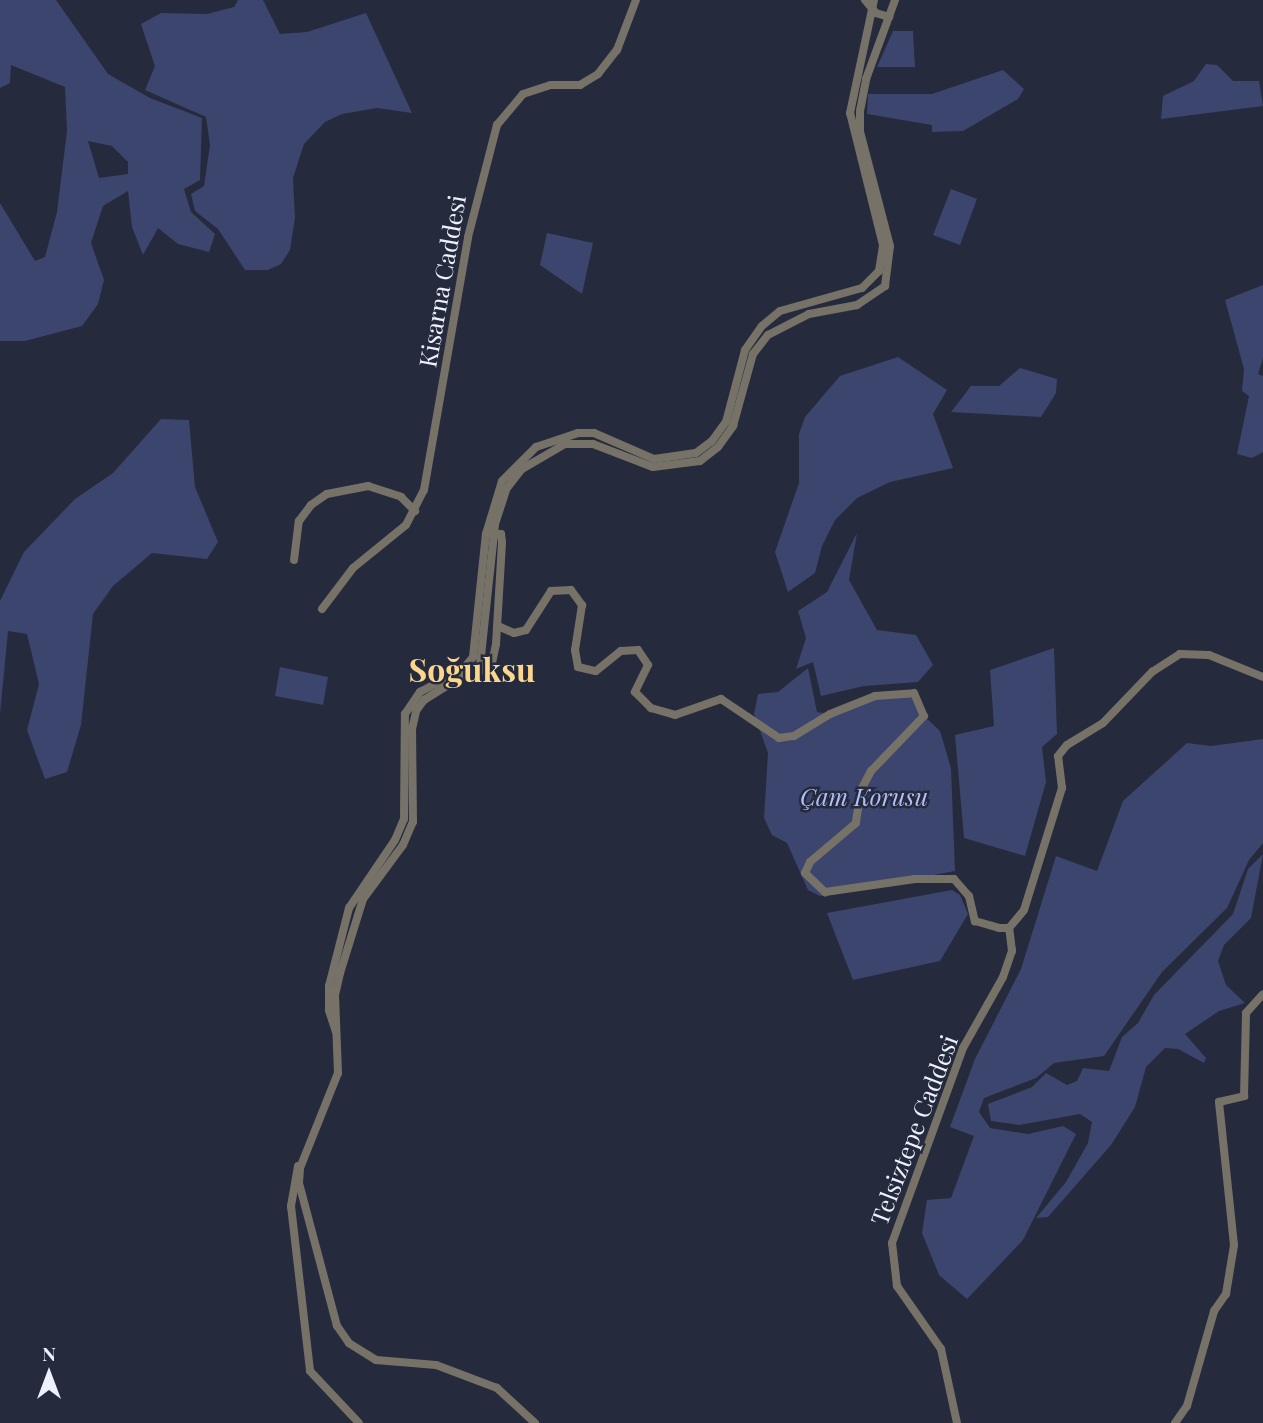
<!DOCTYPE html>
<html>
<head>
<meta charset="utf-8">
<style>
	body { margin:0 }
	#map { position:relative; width:1263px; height:1423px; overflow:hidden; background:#252a3d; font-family:"Playfair Display",serif }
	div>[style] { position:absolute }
	.green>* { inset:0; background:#3c456d }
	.minor>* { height:8px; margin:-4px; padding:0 4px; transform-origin:4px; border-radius:4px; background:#777268 }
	span { translate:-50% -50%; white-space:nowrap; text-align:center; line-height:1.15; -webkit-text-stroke:5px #252a3d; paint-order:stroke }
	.street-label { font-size:24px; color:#edf1fe }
	.park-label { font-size:24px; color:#b0bff8; font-style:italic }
	.district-label { font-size:32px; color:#fbd78e; font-weight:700 }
	.north { position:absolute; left:14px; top:1339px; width:70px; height:70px; -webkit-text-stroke:5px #252a3d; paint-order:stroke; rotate:0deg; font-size:19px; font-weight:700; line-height:28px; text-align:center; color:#edf1fe }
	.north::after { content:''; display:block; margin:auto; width:24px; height:32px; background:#edf1fe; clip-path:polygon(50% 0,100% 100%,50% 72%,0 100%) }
</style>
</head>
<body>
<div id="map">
	<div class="green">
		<div style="clip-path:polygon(evenodd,0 0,56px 0,108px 74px,150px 98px,202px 118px,200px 180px,184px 189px,191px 212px,215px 234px,209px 252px,178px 244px,158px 228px,143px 255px,132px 227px,128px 191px,103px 206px,91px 243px,104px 280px,98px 304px,82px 326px,25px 341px,0 341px,0 203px,35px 261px,45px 257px,57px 212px,67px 131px,65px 87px,11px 65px,10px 83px,0 88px,0 0,88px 141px,112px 146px,128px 162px,128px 174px,99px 178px,88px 141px)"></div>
		<div style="clip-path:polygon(238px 0,263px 0,280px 34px,307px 32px,366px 13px,412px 113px,377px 108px,342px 114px,325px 122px,304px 144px,293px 178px,295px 218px,290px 250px,281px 264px,268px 270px,245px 270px,218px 229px,195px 211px,191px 194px,204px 186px,210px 145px,206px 117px,145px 90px,155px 66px,141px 24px,161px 13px,207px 14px,234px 7px)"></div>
		<div style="clip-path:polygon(893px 31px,913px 31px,915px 67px,877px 67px)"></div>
		<div style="clip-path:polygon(1206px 64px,1217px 65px,1233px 81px,1259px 81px,1263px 106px,1161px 119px,1163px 96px,1194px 81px)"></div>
		<div style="clip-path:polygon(1003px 70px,1024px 89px,1018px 99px,963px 131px,932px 132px,932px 125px,867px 114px,868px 94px,932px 94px)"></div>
		<div style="clip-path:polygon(951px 189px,977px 199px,960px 245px,933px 235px)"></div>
		<div style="clip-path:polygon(547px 233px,593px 243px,582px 294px,540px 265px)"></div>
		<div style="clip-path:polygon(1263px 285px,1263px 358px,1258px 374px,1263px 376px,1263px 452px,1252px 458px,1237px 454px,1249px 396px,1242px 391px,1244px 369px,1225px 300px)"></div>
		<div style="clip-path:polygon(898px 357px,947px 390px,933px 414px,953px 468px,890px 482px,857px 498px,835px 520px,822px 546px,815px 573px,788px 592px,775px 552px,799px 483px,799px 434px,805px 417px,840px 376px)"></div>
		<div style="clip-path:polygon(1020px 368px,1057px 379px,1056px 393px,1041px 417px,951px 412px,971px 386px,999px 386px)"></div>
		<div style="clip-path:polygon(161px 419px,189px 420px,195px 487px,218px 542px,207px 559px,152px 553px,113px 586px,93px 614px,81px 725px,67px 772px,45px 779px,27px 730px,39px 684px,27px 634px,8px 631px,0 714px,0 601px,24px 552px,75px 499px,113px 473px)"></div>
		<div style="clip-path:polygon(857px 533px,849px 580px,877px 630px,916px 635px,933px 665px,918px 682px,864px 686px,821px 696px,813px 662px,796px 669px,806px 638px,798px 611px,827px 592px)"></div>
		<div style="clip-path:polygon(1054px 648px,1057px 734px,1042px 747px,1046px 782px,1025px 856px,964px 838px,955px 735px,994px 726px,990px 670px)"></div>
		<div style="clip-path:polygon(280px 667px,328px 677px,323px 705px,275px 696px)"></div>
		<div style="clip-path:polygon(808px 668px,817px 712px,830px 714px,875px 696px,914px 693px,924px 716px,940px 731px,951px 768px,955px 871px,820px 896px,808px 890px,787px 843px,772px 835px,764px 818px,768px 753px,754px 714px,758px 694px,778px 692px)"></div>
		<div style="clip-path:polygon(1263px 739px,1263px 843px,1249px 860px,1227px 908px,1162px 972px,1104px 1056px,1054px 1063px,1036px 1078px,984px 1098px,979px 1112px,990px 1128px,1028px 1134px,1063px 1126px,1076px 1134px,1023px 1240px,967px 1299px,939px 1275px,922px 1233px,927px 1200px,951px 1198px,974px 1136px,950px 1127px,975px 1059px,1021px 969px,1056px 856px,1097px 871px,1123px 801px,1187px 743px,1211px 746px)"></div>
		<div style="clip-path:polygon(1263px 854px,1251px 918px,1224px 945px,1218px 961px,1226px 985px,1245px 1003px,1219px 1011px,1185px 1034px,1206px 1058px,1204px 1063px,1178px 1049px,1165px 1048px,1146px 1067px,1135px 1107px,1111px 1145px,1048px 1217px,1036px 1218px,1066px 1182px,1088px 1143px,1092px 1122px,1080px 1114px,1019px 1125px,991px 1121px,988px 1104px,1032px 1087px,1046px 1073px,1067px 1085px,1077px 1081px,1083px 1068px,1109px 1071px,1122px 1037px,1138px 1023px,1154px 995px,1233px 914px,1248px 869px)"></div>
		<div style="clip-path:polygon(952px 890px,960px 895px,968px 914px,940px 961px,853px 980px,827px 913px)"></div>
	</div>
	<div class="minor">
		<div style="left:865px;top:0;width:17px;rotate:50deg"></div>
		<div style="left:876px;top:13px;width:14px;rotate:17deg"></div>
		<div style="left:294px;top:560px;width:39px;rotate:-83deg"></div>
		<div style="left:299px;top:521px;width:20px;rotate:-53deg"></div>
		<div style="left:311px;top:505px;width:19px;rotate:-35deg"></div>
		<div style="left:327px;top:494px;width:42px;rotate:-11deg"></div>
		<div style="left:368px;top:486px;width:35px;rotate:18deg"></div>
		<div style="left:401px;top:497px;width:20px;rotate:45deg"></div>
		<div style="left:322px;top:609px;width:51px;rotate:-52.9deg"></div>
		<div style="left:353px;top:568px;width:68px;rotate:-39.1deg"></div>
		<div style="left:406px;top:525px;width:39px;rotate:-63deg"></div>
		<div style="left:424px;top:490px;width:257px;rotate:-80.1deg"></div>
		<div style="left:468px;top:237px;width:116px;rotate:-75.5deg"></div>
		<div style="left:497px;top:125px;width:40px;rotate:-50deg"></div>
		<div style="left:523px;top:94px;width:29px;rotate:-18deg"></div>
		<div style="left:551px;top:85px;width:29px"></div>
		<div style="left:580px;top:85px;width:21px;rotate:-31deg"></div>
		<div style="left:598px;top:74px;width:31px;rotate:-52deg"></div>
		<div style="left:617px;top:50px;width:53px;rotate:-69.2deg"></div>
		<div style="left:498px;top:626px;width:17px;rotate:24deg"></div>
		<div style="left:514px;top:633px;width:12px;rotate:-14deg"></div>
		<div style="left:526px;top:630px;width:46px;rotate:-57.3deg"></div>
		<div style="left:551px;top:591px;width:20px;rotate:-3deg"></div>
		<div style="left:571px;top:590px;width:19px;rotate:54deg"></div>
		<div style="left:582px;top:605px;width:46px;rotate:98.8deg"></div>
		<div style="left:575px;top:650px;width:17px;rotate:80deg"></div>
		<div style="left:578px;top:667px;width:18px;rotate:13deg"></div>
		<div style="left:596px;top:671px;width:32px;rotate:-39deg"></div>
		<div style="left:621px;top:651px;width:17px;rotate:-3deg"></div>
		<div style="left:638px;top:650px;width:18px;rotate:56deg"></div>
		<div style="left:648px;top:665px;width:30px;rotate:116deg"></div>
		<div style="left:635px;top:692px;width:23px;rotate:45deg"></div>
		<div style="left:651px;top:708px;width:25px;rotate:16deg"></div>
		<div style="left:675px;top:715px;width:49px;rotate:-19.2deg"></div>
		<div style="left:721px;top:699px;width:70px;rotate:33.9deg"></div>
		<div style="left:779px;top:738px;width:15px;rotate:-8deg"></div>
		<div style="left:794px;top:736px;width:42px;rotate:-31.4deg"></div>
		<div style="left:830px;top:714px;width:48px;rotate:-21.8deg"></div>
		<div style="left:875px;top:696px;width:39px;rotate:-4deg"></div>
		<div style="left:914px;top:693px;width:25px;rotate:67deg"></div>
		<div style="left:924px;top:716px;width:76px;rotate:133.9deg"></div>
		<div style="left:871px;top:771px;width:21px;rotate:118deg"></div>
		<div style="left:861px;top:790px;width:33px;rotate:99deg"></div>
		<div style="left:856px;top:823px;width:60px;rotate:139.7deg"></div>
		<div style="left:810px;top:862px;width:12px;rotate:114deg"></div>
		<div style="left:805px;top:873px;width:28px;rotate:44deg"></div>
		<div style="left:825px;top:892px;width:91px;rotate:-8.2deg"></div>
		<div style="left:915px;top:879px;width:39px"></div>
		<div style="left:954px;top:879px;width:23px;rotate:49deg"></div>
		<div style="left:969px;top:896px;width:26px;rotate:77deg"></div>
		<div style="left:975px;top:921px;width:25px;rotate:16deg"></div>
		<div style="left:999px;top:928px;width:10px"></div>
		<div style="left:1009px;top:928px;width:23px;rotate:-50deg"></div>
		<div style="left:1024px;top:910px;width:128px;rotate:-72.7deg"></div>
		<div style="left:1062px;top:788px;width:32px;rotate:-97deg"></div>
		<div style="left:1058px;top:756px;width:14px;rotate:-51deg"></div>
		<div style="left:1067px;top:745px;width:42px;rotate:-31.4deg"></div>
		<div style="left:1103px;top:723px;width:71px;rotate:-46.1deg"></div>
		<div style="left:1152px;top:672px;width:33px;rotate:-33deg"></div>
		<div style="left:1180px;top:654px;width:29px;rotate:2deg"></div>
		<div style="left:1209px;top:655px;width:58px;rotate:22.2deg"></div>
		<div style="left:471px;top:678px;width:26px;rotate:-36deg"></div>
		<div style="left:492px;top:663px;width:19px;rotate:-78deg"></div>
		<div style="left:496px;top:644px;width:102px;rotate:-86.6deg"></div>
		<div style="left:502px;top:542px;width:8px;rotate:-97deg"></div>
		<div style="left:501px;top:534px;width:12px;rotate:180deg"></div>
		<div style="left:336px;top:1032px;width:23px;rotate:-108deg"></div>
		<div style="left:329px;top:1010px;width:24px;rotate:-90deg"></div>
		<div style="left:329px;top:986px;width:81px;rotate:-75.6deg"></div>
		<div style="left:349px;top:908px;width:82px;rotate:-55.9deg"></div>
		<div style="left:395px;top:840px;width:23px;rotate:-67deg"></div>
		<div style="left:404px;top:819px;width:105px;rotate:-89.5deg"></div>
		<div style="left:405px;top:714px;width:27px;rotate:-56deg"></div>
		<div style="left:420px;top:692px;width:49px;rotate:-28.1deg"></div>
		<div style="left:463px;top:669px;width:16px;rotate:-50deg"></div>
		<div style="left:473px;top:657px;width:124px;rotate:-84deg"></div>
		<div style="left:486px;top:534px;width:55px;rotate:-73.2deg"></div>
		<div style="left:502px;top:481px;width:48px;rotate:-45deg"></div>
		<div style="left:536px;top:447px;width:44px;rotate:-18.4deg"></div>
		<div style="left:578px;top:433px;width:16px"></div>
		<div style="left:594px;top:433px;width:65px;rotate:23.4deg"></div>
		<div style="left:654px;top:459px;width:42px;rotate:-8.1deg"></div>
		<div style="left:696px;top:453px;width:20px;rotate:-37deg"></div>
		<div style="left:712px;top:441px;width:24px;rotate:-54deg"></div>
		<div style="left:726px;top:422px;width:74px;rotate:-75.2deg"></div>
		<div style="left:745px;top:350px;width:29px;rotate:-55deg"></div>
		<div style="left:762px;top:326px;width:23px;rotate:-40deg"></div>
		<div style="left:780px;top:311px;width:85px;rotate:-15.7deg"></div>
		<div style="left:862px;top:288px;width:24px;rotate:-45deg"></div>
		<div style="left:879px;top:271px;width:26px;rotate:-81deg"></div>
		<div style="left:883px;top:245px;width:136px;rotate:-104deg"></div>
		<div style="left:850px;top:113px;width:116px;rotate:-78deg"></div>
		<div style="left:298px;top:1166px;width:41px;rotate:99.9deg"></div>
		<div style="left:291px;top:1206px;width:166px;rotate:83.4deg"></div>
		<div style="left:310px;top:1371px;width:71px;rotate:46.7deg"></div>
		<div style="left:535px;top:1423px;width:52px;rotate:-137.4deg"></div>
		<div style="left:497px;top:1388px;width:65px;rotate:-159.3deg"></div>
		<div style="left:436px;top:1365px;width:60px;rotate:-175.2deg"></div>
		<div style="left:376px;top:1360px;width:32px;rotate:-148deg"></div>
		<div style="left:349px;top:1343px;width:21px;rotate:-125deg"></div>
		<div style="left:337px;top:1326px;width:148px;rotate:-104.9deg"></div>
		<div style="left:299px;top:1183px;width:15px;rotate:-86deg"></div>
		<div style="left:300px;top:1168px;width:102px;rotate:-68.2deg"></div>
		<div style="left:338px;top:1073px;width:78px;rotate:-92.2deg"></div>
		<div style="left:335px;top:995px;width:23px;rotate:-77deg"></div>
		<div style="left:340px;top:973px;width:77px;rotate:-72.7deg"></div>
		<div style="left:363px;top:899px;width:67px;rotate:-53.5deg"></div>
		<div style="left:403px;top:845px;width:25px;rotate:-67deg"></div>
		<div style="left:413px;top:822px;width:93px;rotate:-90.6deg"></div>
		<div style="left:412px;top:729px;width:18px;rotate:-77deg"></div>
		<div style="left:416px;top:711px;width:14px;rotate:-54deg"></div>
		<div style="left:424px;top:700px;width:66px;rotate:-32deg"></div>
		<div style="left:480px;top:665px;width:142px;rotate:-83.9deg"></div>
		<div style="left:495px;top:524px;width:38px;rotate:-72deg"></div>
		<div style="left:507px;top:488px;width:24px;rotate:-52deg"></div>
		<div style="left:522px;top:469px;width:50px;rotate:-30.2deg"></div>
		<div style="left:565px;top:444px;width:28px"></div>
		<div style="left:593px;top:444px;width:64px;rotate:21deg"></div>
		<div style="left:653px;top:467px;width:47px;rotate:-7.3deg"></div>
		<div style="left:700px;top:461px;width:23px;rotate:-38deg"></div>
		<div style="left:718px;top:447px;width:26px;rotate:-54deg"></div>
		<div style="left:733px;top:426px;width:75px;rotate:-74.5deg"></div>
		<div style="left:753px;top:354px;width:24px;rotate:-52deg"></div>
		<div style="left:768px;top:335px;width:46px;rotate:-27.1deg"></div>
		<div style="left:809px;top:314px;width:49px;rotate:-10.6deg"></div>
		<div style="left:857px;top:305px;width:34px;rotate:-34deg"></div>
		<div style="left:885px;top:286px;width:40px;rotate:-82.9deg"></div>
		<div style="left:890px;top:246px;width:118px;rotate:-104.7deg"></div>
		<div style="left:860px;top:132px;width:21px;rotate:-90deg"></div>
		<div style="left:860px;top:111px;width:33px;rotate:-79deg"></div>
		<div style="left:866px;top:79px;width:84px;rotate:-69.8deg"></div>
		<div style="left:957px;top:1423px;width:76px;rotate:-102.2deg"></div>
		<div style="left:941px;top:1349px;width:77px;rotate:-124.9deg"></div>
		<div style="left:897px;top:1286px;width:43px;rotate:-96.6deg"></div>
		<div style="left:892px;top:1243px;width:208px;rotate:-70deg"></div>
		<div style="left:963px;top:1048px;width:81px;rotate:-60.6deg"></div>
		<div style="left:1003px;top:977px;width:28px;rotate:-71deg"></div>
		<div style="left:1012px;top:951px;width:23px;rotate:-97deg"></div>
		<div style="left:1175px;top:1423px;width:21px;rotate:-55deg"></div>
		<div style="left:1187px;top:1406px;width:99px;rotate:-74.1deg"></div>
		<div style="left:1214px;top:1311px;width:21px;rotate:-55deg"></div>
		<div style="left:1226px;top:1294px;width:50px;rotate:-80.7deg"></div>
		<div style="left:1234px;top:1245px;width:144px;rotate:-96deg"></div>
		<div style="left:1219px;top:1102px;width:26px;rotate:-13deg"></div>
		<div style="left:1244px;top:1096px;width:83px;rotate:-88.6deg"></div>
		<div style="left:1246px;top:1013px;width:25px;rotate:-48deg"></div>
	</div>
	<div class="street-label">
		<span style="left:442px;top:281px;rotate:-80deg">Kisarna Caddesi</span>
		<span style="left:914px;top:1130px;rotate:-69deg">Telsiztepe Caddesi</span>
	</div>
	<div class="park-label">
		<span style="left:864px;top:797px">Çam Korusu</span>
	</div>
	<div class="district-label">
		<span style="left:472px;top:669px">Soğuksu</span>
	</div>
	<div class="north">N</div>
</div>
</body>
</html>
